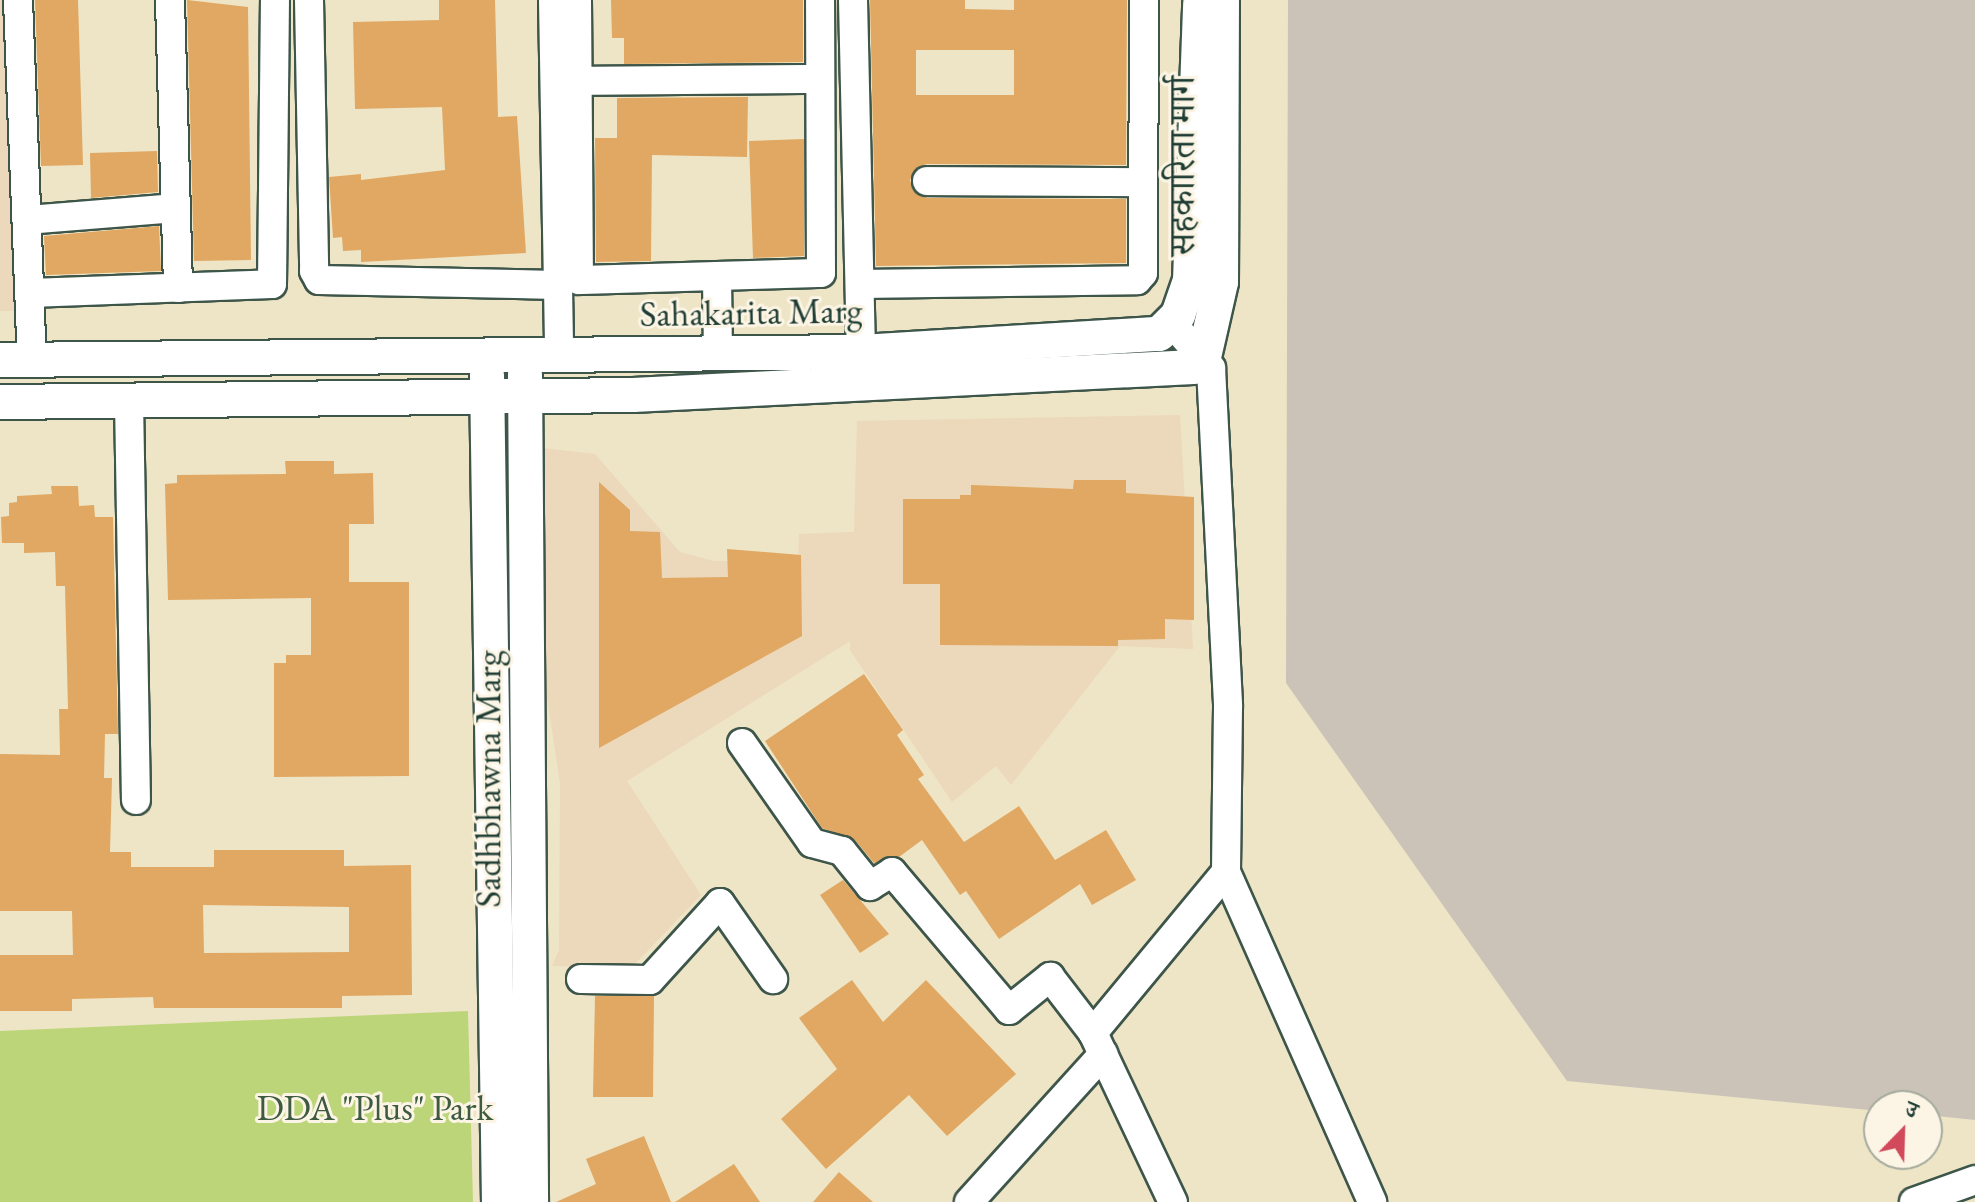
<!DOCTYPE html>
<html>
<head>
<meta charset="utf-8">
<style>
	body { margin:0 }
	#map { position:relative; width:1975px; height:1202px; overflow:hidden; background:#eee5c6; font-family:"EB Garamond","Noto Serif Devanagari",serif }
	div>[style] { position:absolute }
	.built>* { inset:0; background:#ecd8ba }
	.industrial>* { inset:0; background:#cbc3b8 }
	.green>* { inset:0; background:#bcd579 }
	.building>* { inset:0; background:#e0a862 }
	.roads { filter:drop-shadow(2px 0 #3e564a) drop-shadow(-2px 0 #3e564a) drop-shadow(0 2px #3e564a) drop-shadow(0 -2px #3e564a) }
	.minor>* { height:28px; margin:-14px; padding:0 14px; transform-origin:14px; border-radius:14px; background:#fff }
	.tertiary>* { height:34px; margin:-17px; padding:0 17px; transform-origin:17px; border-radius:17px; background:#fff }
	span { translate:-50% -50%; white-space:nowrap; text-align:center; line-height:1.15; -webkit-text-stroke:6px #fcf5e5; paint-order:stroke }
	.street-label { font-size:36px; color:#1f3d34 }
	.park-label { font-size:36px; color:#3e5b42 }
	.north { position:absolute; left:1863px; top:1090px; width:80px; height:80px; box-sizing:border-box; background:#fcf5e5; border:2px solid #a4ab9e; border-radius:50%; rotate:23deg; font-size:22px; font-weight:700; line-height:32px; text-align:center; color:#1f3d34 }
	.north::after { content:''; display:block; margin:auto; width:28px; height:36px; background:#d1495b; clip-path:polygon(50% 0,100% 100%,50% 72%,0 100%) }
</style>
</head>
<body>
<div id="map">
	<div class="built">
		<div style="clip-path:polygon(0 0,5px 0,17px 311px,0 311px)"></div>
		<div style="clip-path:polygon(1180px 415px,1193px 649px,1120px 646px,1011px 785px,996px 766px,952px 802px,850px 650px,850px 641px,627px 781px,701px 895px,632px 967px,552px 966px,559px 950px,560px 784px,526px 555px,525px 446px,595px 454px,680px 552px,713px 561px,798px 562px,799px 534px,854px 532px,857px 421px)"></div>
	</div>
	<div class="industrial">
		<div style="clip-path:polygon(1288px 0,1975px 0,1975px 1120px,1927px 1115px,1927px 1106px,1879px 1106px,1879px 1111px,1567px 1081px,1286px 683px)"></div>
	</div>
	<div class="green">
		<div style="clip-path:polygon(468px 1011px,473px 1202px,0 1202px,0 1031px)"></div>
	</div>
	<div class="building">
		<div style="clip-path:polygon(35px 0,78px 0,83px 165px,41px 166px)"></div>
		<div style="clip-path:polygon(187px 0,248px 7px,251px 260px,194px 261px)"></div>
		<div style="clip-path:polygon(439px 0,495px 0,498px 117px,517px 116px,526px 253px,361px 262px,361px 250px,343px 251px,342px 237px,333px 238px,329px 177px,361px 174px,361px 180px,445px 170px,442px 107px,355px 109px,353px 22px,439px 20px)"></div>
		<div style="clip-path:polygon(611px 0,803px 0,803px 62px,624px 64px,624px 38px,612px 38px)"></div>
		<div style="clip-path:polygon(evenodd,870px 0,965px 0,965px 9px,1014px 10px,1014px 0,1127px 0,1126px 165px,927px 164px,918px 167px,910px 180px,913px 190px,927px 198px,1126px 199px,1126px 263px,876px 266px,870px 0,916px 50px,1014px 50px,1014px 95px,916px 95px,916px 50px)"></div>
		<div style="clip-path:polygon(748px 97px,747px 157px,652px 155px,651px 261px,596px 262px,595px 138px,617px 138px,617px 98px)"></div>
		<div style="clip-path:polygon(804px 139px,804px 256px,753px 258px,749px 141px)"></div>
		<div style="clip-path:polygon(157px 151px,158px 192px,91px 198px,90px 153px)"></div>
		<div style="clip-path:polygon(159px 226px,161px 271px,46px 275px,44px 236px)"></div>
		<div style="clip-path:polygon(285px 461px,334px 461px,334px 474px,373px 473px,374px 524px,349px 524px,349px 582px,409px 582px,409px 776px,274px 777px,274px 663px,286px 663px,286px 655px,311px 655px,311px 598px,168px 600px,165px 484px,177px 483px,177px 475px,286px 474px)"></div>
		<div style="clip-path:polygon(1074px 480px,1126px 480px,1126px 493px,1194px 497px,1194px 620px,1165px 619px,1165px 639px,1118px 640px,1118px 646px,940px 645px,940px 584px,903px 584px,903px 499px,960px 499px,960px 495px,971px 495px,971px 485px,1073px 489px)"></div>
		<div style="clip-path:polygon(599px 482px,630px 510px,630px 531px,660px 532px,662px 578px,728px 577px,727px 549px,801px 555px,802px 636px,599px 748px)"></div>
		<div style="clip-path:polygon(evenodd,51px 486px,78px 486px,79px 506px,94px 505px,95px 517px,113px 517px,118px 734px,105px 734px,104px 778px,112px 778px,110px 852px,131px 852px,131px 867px,214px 867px,214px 850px,344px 850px,344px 866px,411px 865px,412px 995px,342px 996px,342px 1008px,154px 1008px,153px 997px,72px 999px,72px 1011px,0 1011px,0 955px,73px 955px,72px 911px,0 911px,0 754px,60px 755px,59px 709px,68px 709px,65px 586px,56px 586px,55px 552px,24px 553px,24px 543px,2px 543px,1px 517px,9px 516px,9px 503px,17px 502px,17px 496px,52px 494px,51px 486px,203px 905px,349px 907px,349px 952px,204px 953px,203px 905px)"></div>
		<div style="clip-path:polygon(864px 674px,903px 730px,897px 735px,924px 775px,918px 779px,964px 842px,1019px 806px,1055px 860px,1106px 830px,1136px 880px,1092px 905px,1080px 884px,999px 939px,966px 891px,960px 895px,922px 840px,899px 857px,874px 863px,855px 840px,822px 828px,765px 741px)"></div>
		<div style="clip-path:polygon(843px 880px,889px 934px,860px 953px,820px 895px)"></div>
		<div style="clip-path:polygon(852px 980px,883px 1022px,926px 980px,1016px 1074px,947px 1136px,909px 1095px,826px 1169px,781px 1119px,837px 1069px,799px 1018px)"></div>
		<div style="clip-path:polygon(595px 996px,654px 996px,653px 1097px,593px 1097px)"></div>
		<div style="clip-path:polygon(644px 1136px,671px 1202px,556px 1202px,596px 1184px,586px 1159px)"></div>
		<div style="clip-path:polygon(734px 1164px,760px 1202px,675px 1202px)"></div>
		<div style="clip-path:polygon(839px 1172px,873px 1202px,813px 1202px)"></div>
	</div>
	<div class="roads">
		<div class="minor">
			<div style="left:18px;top:0;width:359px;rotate:87.8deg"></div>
			<div style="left:170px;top:0;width:288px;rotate:88.4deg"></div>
			<div style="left:309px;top:0;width:271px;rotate:88.9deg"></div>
			<div style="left:314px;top:271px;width:10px;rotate:61deg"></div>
			<div style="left:319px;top:280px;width:238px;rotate:1.2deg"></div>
			<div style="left:553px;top:0;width:354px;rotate:89deg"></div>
			<div style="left:577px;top:0;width:280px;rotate:89.6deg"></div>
			<div style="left:579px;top:280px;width:242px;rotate:-1.7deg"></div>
			<div style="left:821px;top:273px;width:273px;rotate:-90.2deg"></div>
			<div style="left:853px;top:0;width:352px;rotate:88.7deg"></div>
			<div style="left:578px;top:81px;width:242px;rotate:-0.5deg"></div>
			<div style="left:927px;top:181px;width:214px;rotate:0.3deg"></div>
			<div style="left:27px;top:220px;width:148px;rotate:-4.6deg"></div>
			<div style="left:717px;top:276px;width:77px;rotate:89.3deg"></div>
			<div style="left:860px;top:284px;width:277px;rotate:-0.8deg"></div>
			<div style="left:1137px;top:280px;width:9px;rotate:-49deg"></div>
			<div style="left:1143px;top:273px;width:273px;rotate:-89.8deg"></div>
			<div style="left:30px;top:293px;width:242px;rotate:-2.1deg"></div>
			<div style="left:272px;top:284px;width:284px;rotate:-89.4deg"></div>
			<div style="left:1171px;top:322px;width:61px;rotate:49deg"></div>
			<div style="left:1211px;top:368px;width:339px;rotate:87.1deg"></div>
			<div style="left:1228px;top:707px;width:165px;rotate:90.7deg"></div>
			<div style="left:1226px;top:872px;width:209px;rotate:129.6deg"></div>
			<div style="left:1093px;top:1033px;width:187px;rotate:64.7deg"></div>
			<div style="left:129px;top:401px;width:399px;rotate:89deg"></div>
			<div style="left:742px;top:743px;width:122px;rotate:55deg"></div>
			<div style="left:812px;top:843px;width:31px;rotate:15deg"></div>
			<div style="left:842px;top:851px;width:45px;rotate:51.3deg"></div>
			<div style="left:870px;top:886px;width:26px;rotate:-32deg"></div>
			<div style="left:892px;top:872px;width:181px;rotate:49.7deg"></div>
			<div style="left:1009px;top:1010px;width:53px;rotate:-38.8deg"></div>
			<div style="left:1050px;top:977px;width:71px;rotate:52.5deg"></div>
			<div style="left:1226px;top:872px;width:361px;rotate:66.1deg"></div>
			<div style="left:581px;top:979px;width:69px;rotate:0.8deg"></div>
			<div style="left:650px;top:980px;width:104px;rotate:-47.7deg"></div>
			<div style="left:720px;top:903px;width:93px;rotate:55.1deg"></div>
			<div style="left:969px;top:1202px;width:200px;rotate:-47.8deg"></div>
			<div style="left:1914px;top:1202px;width:65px;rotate:-19.8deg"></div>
		</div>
		<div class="tertiary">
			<div style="left:0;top:360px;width:861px;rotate:-0.53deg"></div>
			<div style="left:861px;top:352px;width:299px;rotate:-3.5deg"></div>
			<div style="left:1159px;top:334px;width:27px;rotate:-45deg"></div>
			<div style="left:1178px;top:315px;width:36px;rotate:-71deg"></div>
			<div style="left:1190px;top:281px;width:277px;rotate:-87.9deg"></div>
			<div style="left:487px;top:375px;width:827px;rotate:89.17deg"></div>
			<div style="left:525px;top:375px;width:827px;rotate:89.58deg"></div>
			<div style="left:0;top:402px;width:633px;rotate:-0.63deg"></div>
			<div style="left:633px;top:395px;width:561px;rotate:-2.86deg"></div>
			<div style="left:1193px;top:367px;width:15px;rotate:-42deg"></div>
			<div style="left:1204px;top:357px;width:77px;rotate:-77.2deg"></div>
			<div style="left:1221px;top:282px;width:282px;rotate:-89.8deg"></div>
		</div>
	</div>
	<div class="street-label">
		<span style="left:1182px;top:166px;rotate:-90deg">सहकारिता मार्ग</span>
		<span style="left:751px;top:312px;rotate:-1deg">Sahakarita Marg</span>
		<span style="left:488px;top:779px;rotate:-90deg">Sadhbhawna Marg</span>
	</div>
	<div class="park-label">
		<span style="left:375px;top:1108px">DDA "Plus" Park</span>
	</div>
	<div class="north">उ</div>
</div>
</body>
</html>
